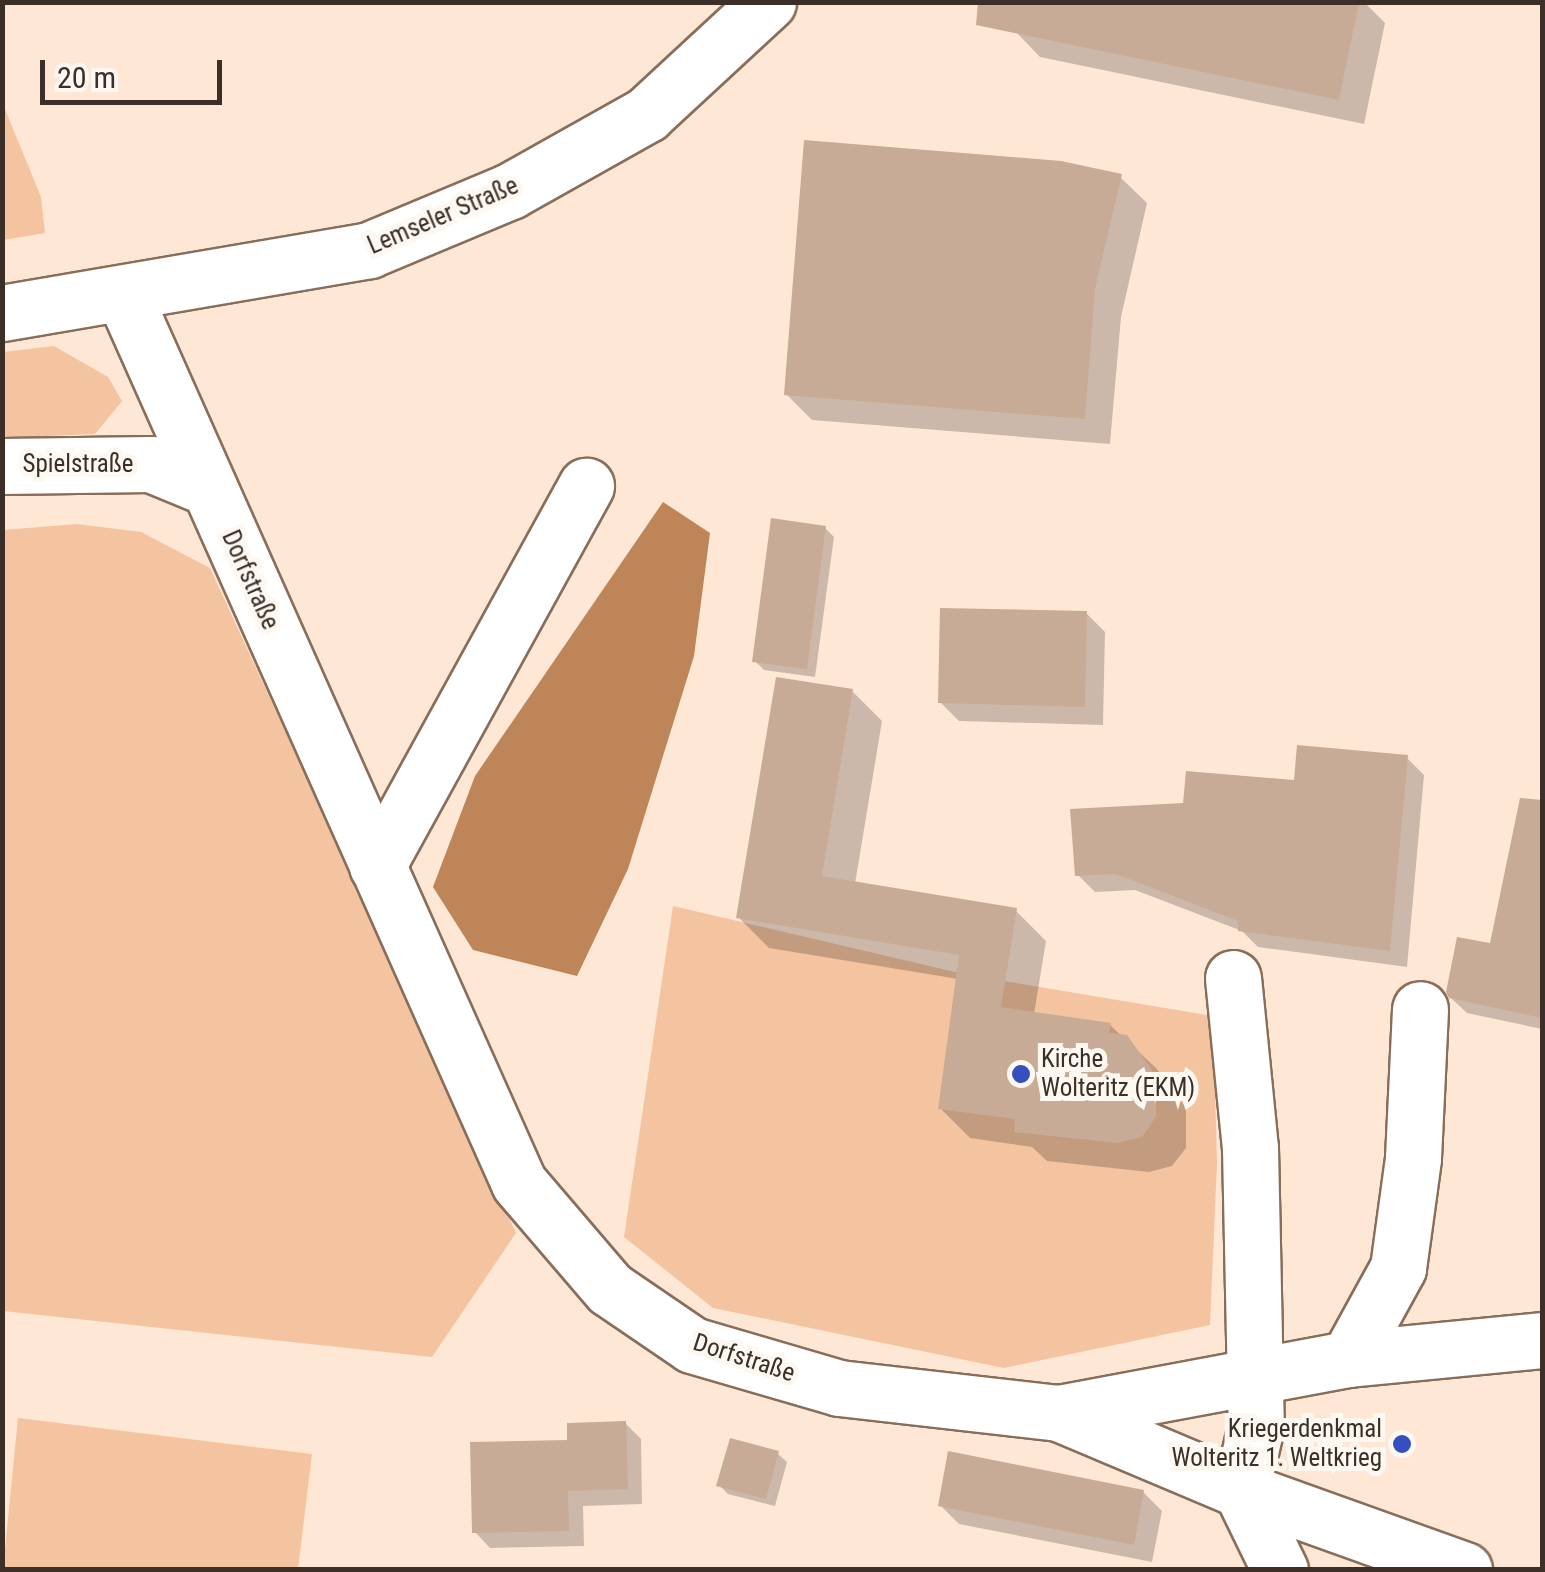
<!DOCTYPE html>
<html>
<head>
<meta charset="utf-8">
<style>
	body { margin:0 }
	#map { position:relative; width:1545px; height:1572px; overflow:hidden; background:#ffe7d5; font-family:"Roboto Condensed",sans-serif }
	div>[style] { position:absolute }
	.green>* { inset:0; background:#f4c4a0 }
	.water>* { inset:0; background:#bd8558 }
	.shadow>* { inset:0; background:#0003 }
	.building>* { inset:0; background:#c8ab96 }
	.roads { filter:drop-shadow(2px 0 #886e5a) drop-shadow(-2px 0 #886e5a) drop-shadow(0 2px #886e5a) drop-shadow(0 -2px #886e5a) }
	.minor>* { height:55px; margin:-27.5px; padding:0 27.5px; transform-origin:27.5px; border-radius:27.5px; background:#fff }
	.major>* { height:55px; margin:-27.5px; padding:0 27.5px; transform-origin:27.5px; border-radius:27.5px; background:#fff }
	.dots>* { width:28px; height:28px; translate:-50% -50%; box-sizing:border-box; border:5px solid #fef8f3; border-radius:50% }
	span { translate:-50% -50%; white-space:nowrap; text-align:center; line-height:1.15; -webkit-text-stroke:10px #fef8f3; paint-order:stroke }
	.street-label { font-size:25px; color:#3b2f27 }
	.poi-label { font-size:25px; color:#3b2f27 }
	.left { translate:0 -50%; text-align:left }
	.right { translate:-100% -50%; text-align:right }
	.frame { position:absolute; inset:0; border:5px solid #3b2f27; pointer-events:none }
	.scale { position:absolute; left:40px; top:60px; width:182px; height:45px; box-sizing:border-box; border:5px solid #3b2f27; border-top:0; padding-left:12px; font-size:30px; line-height:35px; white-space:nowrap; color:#3b2f27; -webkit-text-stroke:8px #fef8f3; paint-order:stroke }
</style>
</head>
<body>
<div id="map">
	<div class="green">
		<div style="clip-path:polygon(2px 102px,41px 197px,45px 233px,3px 240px)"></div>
		<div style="clip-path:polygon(54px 346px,108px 377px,122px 401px,95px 434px,3px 438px,3px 352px)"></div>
		<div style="clip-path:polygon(77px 524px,141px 532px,210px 568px,516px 1233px,432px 1357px,3px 1311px,3px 530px)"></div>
		<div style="clip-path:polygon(673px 906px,968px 975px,1213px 1016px,1217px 1163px,1210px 1325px,1004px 1368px,713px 1308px,624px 1237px)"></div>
		<div style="clip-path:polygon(18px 1418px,312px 1454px,298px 1569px,3px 1569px)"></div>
	</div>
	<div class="water">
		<div style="clip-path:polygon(663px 502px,710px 533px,694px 656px,628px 869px,577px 976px,473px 950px,433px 887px,475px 776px)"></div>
	</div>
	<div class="shadow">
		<div style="clip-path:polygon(1020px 2px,1364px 2px,1385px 23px,1364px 124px,1040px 57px,1015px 31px)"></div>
		<div style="clip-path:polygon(1120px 177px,1147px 203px,1121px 317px,1110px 444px,812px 420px,786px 394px)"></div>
		<div style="clip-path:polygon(825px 528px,834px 537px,815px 677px,764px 670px,755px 661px)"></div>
		<div style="clip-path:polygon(1086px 613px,1105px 632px,1103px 725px,959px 721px,940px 702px)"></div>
		<div style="clip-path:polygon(852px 691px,882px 721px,855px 884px,1016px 911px,1046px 941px,1034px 1014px,1110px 1025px,1156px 1068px,1186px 1108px,1186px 1148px,1172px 1166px,1149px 1172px,1047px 1161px,1032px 1147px,970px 1138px,940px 1108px,958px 979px,769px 948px,739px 918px)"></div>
		<div style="clip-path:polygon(1406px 757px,1424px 775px,1407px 967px,1258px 947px,1242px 931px,1135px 890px,1095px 892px,1078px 875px,1185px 805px)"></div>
		<div style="clip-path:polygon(1515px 837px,1542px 843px,1542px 1029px,1467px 1013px,1451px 998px,1492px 946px)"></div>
		<div style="clip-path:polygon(625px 1423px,641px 1439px,642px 1504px,583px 1506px,584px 1546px,490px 1548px,475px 1532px,570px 1443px)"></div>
		<div style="clip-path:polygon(778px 1454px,787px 1462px,775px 1506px,728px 1494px,719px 1485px)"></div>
		<div style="clip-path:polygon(1143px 1492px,1162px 1511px,1152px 1562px,959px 1524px,940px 1505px)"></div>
	</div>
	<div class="building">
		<div style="clip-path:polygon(978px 2px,1359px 2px,1339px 100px,976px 25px)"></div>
		<div style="clip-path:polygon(804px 140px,1061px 161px,1122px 174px,1095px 289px,1085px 419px,784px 395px)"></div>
		<div style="clip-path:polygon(771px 518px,826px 526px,807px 669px,752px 662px)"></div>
		<div style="clip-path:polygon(940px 608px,1087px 611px,1085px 707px,938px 703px)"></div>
		<div style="clip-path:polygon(776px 677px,853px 689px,822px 876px,1017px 908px,1001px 1007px,1111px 1023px,1109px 1033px,1127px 1035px,1156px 1076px,1156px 1117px,1142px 1137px,1117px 1143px,1014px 1132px,1015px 1119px,938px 1109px,959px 955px,736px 918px)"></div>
		<div style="clip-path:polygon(1297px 745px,1408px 755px,1390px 951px,1238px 931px,1238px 921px,1116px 874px,1075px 876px,1070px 809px,1183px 803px,1186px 771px,1294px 780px)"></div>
		<div style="clip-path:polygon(1520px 798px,1542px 800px,1542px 1018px,1449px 998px,1446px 992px,1457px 937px,1490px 943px)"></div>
		<div style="clip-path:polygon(626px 1421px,628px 1489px,568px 1491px,569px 1531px,472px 1533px,470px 1442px,567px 1440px,567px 1423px)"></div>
		<div style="clip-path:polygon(730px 1438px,779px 1451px,766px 1499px,716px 1486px)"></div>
		<div style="clip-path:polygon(948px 1451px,1144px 1490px,1134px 1545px,938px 1506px)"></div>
	</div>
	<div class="roads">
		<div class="minor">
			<div style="left:123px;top:294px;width:973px;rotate:65.99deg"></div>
			<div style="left:519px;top:1183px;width:140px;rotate:49.4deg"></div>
			<div style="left:610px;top:1289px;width:99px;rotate:34.3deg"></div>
			<div style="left:692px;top:1345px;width:153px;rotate:16.3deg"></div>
			<div style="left:839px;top:1388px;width:221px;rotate:6.5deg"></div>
			<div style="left:1059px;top:1413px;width:198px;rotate:22.9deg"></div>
			<div style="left:1241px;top:1490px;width:89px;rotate:64deg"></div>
			<div style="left:2px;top:466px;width:149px;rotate:-0.8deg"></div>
			<div style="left:151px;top:464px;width:63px;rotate:22.5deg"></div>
			<div style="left:377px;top:866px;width:434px;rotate:-61.2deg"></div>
			<div style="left:1233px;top:978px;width:171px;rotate:84.3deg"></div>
			<div style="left:1250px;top:1148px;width:278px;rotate:88.8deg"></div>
			<div style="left:1256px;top:1426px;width:66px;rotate:103.2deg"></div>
			<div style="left:1241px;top:1490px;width:237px;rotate:19.7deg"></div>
			<div style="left:1348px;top:1359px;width:104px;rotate:-61.2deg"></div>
			<div style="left:1398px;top:1268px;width:111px;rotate:-82.2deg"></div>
			<div style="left:1413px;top:1158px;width:149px;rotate:-87.3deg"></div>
			<div style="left:1059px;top:1413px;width:294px;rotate:-10.6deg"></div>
			<div style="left:1348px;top:1359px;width:195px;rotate:-5.6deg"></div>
		</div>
		<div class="major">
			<div style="left:2px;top:313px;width:372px;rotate:-9.7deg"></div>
			<div style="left:369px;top:250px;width:153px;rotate:-22.7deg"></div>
			<div style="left:510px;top:191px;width:157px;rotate:-29.3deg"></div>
			<div style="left:647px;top:114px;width:165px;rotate:-42.8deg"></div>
		</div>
	</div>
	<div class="dots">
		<div style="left:1021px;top:1074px;background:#354ec0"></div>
		<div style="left:1402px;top:1444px;background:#354ec0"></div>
	</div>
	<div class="street-label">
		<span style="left:443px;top:216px;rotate:-23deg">Lemseler Straße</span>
		<span style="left:78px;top:464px">Spielstraße</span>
		<span style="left:250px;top:580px;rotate:66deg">Dorfstraße</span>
		<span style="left:744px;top:1358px;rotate:18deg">Dorfstraße</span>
	</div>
	<div class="poi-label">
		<span class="left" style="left:1041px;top:1074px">Kirche<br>Wolteritz (EKM)</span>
		<span class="right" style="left:1382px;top:1444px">Kriegerdenkmal<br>Wolteritz 1. Weltkrieg</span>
	</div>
	<div class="frame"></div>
	<div class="scale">20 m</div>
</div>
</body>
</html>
